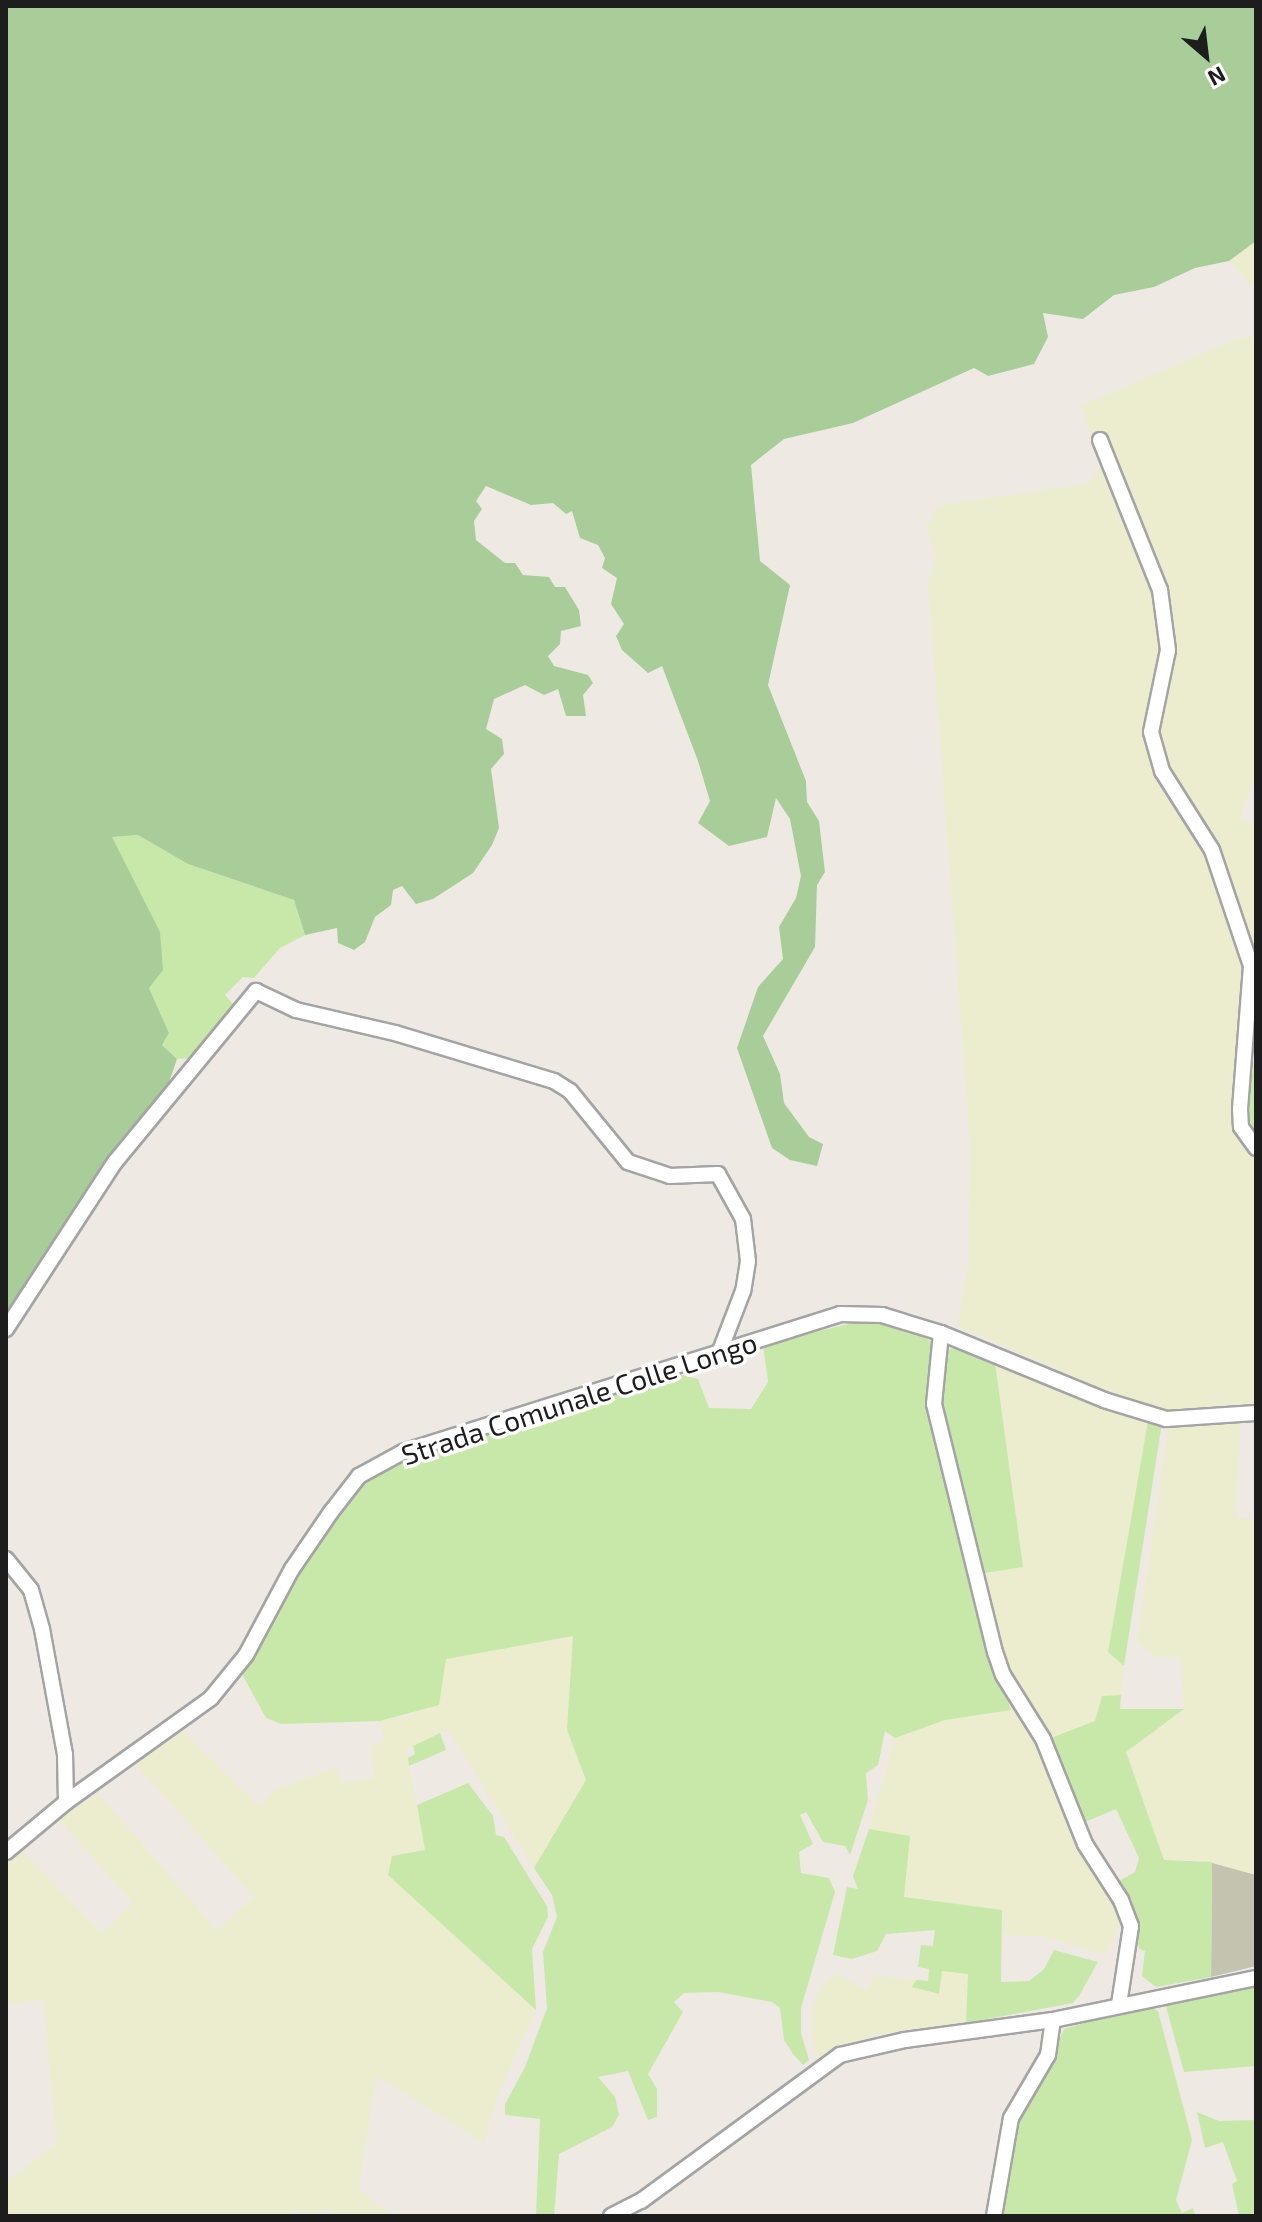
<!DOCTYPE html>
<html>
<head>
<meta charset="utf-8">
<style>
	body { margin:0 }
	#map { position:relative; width:1262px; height:2222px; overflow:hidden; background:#eeeae3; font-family:"Exo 2",sans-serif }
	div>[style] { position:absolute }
	.construction>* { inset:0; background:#c3c3af }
	.farmland>* { inset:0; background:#ebedce }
	.grass>* { inset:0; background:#c8e8a9 }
	.forest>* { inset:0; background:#a8cd98 }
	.roads { filter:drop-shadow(2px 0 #a4a4a4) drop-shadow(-2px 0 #a4a4a4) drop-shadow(0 2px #a4a4a4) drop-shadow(0 -2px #a4a4a4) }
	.minor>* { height:14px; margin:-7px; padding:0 7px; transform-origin:7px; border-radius:7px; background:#fff }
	span { translate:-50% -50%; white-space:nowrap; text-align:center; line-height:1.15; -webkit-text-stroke:7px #fff; paint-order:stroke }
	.street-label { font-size:28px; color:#1d1d1d }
	.frame { position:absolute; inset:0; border:8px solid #1d1d1d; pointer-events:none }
	.north { position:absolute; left:1166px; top:16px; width:80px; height:80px; -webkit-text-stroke:6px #fff; paint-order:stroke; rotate:152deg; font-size:22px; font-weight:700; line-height:32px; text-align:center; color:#1d1d1d }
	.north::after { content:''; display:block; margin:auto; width:28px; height:36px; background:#1d1d1d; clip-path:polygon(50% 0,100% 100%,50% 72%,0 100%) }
</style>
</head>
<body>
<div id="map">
	<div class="construction">
		<div style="clip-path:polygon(1212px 1862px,1256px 1875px,1256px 1966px,1211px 1977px)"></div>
	</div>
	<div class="farmland">
		<div style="clip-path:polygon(1256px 241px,1256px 290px,1229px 261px)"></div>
		<div style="clip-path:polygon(1256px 337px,1256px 773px,1240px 818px,1256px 826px,1256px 1062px,1242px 1060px,1235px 1107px,1256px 1158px,1256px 1402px,1168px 1411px,1105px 1390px,958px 1326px,969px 1259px,970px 1141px,928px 582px,936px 558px,926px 526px,940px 505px,1088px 484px,1101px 466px,1081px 406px,1236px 339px)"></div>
		<div style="clip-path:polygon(995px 1363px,1148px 1421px,1108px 1652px,1124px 1666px,1121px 1695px,1102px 1697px,1095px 1721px,1040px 1743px,1123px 1918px,1106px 1955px,1046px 1937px,1003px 1934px,1002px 1910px,904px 1897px,910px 1836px,869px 1829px,895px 1738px,945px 1720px,1011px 1710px,1022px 1696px,1000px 1646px,985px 1573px,1023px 1566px)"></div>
		<div style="clip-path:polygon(1240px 1419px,1236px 1517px,1256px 1519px,1256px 1875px,1201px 1860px,1164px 1860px,1126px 1752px,1184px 1708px,1180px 1657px,1156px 1657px,1137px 1642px,1169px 1424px)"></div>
		<div style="clip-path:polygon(574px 1636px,567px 1730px,587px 1780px,534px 1868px,448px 1730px,406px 1749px,425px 1850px,388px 1875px,536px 2010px,498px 2095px,484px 2143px,377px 2076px,358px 2189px,392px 2216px,331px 2216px,327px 2208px,313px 2216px,297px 2210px,282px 2216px,6px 2216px,6px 2182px,57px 2143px,43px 2000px,6px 2004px,6px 1864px,21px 1850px,102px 1933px,133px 1903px,59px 1820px,98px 1793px,217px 1930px,254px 1897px,135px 1764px,183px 1731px,259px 1806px,278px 1788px,336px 1768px,342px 1783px,374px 1778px,371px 1746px,384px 1741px,380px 1721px,411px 1716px,446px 1659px)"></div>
		<div style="clip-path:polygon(941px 1971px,968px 1974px,966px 2023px,876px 2034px,818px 2056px,812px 2042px,812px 2007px,820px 1988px,837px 1973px,866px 1990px,875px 1976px,916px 1980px,913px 1986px,939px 1994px)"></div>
	</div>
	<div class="grass">
		<div style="clip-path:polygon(138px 835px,188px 864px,294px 900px,305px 935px,280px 948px,254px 978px,243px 977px,225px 995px,234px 1005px,197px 1058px,177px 1059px,162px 1045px,169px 1033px,149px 988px,130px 876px,111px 837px)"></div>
		<div style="clip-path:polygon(1254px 1062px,1256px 1062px,1256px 1138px,1246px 1110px)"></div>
		<div style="clip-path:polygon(860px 1321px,890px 1322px,931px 1341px,929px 1409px,984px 1634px,1011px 1710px,945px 1720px,895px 1738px,885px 1731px,878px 1765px,866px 1773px,868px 1800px,850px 1855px,845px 1846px,823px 1842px,806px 1812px,800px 1815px,813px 1844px,799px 1852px,801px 1873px,829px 1878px,835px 1892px,801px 2008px,801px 2033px,809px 2060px,803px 2065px,793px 2054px,784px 2040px,780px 2008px,772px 2002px,718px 1992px,684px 1993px,674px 2002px,683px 2012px,648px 2074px,657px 2089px,657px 2117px,648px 2120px,628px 2071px,598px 2077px,615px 2097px,619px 2115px,612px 2127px,559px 2154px,554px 2216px,536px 2216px,540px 2119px,505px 2115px,505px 2104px,525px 2067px,547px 2008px,543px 1952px,557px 1917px,552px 1895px,534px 1868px,586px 1780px,567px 1730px,573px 1636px,446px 1659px,439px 1705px,380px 1721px,281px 1724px,266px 1718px,242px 1674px,319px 1541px,346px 1501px,372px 1476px,403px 1458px,675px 1373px,698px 1379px,709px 1408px,751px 1409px,768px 1382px,763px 1345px)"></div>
		<div style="clip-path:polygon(957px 1348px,995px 1363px,1023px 1567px,985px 1573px,942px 1405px,943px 1361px,950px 1349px)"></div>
		<div style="clip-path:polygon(1148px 1421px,1160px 1424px,1161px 1429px,1124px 1666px,1108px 1652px)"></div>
		<div style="clip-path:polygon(1121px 1695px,1120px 1709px,1184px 1709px,1126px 1752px,1164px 1860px,1212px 1862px,1211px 1977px,1156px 1987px,1142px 1976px,1145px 1951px,1139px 1949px,1132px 1911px,1117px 1882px,1135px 1872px,1139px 1858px,1116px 1809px,1085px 1822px,1051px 1738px,1095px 1721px,1102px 1696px)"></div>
		<div style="clip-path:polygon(440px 1733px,446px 1750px,409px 1766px,408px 1758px,415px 1754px,413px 1746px)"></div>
		<div style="clip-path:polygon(468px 1783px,493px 1816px,496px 1835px,504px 1837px,547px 1906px,548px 1917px,532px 1949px,536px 2010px,388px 1875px,392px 1856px,425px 1850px,417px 1805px)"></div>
		<div style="clip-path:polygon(869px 1829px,910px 1836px,904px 1897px,1002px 1910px,1001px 1982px,1029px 1981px,1044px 1969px,1054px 1950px,1098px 1962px,1079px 1996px,1073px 2003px,966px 2023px,968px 1974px,942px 1971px,939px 1994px,912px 1987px,916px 1980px,928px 1981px,929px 1969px,918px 1967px,921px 1945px,933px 1946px,935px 1930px,886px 1934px,877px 1951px,852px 1959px,833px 1955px,847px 1887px,858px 1889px,853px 1876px)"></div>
		<div style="clip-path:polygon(1256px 1985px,1256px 2066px,1184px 2072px,1165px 2003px)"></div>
		<div style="clip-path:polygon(1148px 2005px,1158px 2011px,1192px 2140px,1176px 2200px,1182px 2213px,1193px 2208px,1195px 2216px,1002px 2216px,1008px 2138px,1038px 2089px,1064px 2029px)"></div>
		<div style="clip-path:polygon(1197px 2112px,1219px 2121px,1256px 2120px,1256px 2216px,1239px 2216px,1232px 2184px,1237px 2181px,1223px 2142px,1205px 2148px)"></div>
	</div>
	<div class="forest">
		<div style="clip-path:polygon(6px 6px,1256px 6px,1256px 241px,1229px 261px,1195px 268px,1154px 287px,1114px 295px,1083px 319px,1043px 313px,1048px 337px,1034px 364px,988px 376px,974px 368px,853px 423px,784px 439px,751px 465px,760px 561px,790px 585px,768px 685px,806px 781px,807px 802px,819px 821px,825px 872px,817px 885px,815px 947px,763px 1036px,780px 1074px,784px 1103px,809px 1137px,823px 1144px,817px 1166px,790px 1160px,772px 1148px,737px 1048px,758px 987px,783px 959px,779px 927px,796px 898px,801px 876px,790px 819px,776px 798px,767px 837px,729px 846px,698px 823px,710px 801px,698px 761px,662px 666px,648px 673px,622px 650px,616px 636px,624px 624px,611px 604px,617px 578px,602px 568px,605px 558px,598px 545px,580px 538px,572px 511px,566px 514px,553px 503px,531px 505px,486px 486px,476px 501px,482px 509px,474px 521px,476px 540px,505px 563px,515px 563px,523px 575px,549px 577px,555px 587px,565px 587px,579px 610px,581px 626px,561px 631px,560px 644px,548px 656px,554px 666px,588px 675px,593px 683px,583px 695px,586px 716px,566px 716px,558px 689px,544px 695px,525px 685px,494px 699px,486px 729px,502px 739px,504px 754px,491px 769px,499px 828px,492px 845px,473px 873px,433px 899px,416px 904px,402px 886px,393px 890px,391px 905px,375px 917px,365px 942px,354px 950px,338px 943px,337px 928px,305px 935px,294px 900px,188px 864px,138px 835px,112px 837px,160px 932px,163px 970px,149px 988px,169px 1033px,162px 1045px,177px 1059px,169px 1082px,111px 1158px,6px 1319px)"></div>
	</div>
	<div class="roads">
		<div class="minor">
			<div style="left:1100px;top:440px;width:162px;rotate:68.2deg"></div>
			<div style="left:1160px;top:590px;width:61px;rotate:82.4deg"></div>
			<div style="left:1168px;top:650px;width:84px;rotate:101.7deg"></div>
			<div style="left:1151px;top:732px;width:41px;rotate:74.2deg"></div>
			<div style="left:1162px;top:771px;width:93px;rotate:57.7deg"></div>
			<div style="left:1212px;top:850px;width:122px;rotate:71.4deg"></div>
			<div style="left:1251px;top:966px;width:143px;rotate:94.4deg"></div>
			<div style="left:1240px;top:1109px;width:18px;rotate:87deg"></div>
			<div style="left:1241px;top:1127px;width:26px;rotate:54deg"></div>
			<div style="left:6px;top:1329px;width:199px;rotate:-56.9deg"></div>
			<div style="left:115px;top:1162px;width:222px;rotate:-50.5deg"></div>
			<div style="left:256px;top:991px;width:44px;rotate:25.4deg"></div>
			<div style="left:296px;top:1010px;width:102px;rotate:13.1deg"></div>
			<div style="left:395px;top:1033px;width:166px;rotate:16.8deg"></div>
			<div style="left:554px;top:1081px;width:19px;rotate:32deg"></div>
			<div style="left:570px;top:1091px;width:92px;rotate:50.8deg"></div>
			<div style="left:628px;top:1162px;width:44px;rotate:18.4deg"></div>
			<div style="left:670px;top:1176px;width:48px;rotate:-2.4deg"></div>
			<div style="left:718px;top:1174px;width:51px;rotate:60.9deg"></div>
			<div style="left:743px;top:1219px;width:42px;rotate:83.2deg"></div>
			<div style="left:748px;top:1261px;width:30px;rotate:99deg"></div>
			<div style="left:743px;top:1291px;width:64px;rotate:111deg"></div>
			<div style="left:941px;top:1333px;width:71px;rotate:95.6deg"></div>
			<div style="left:934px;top:1404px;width:255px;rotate:76.2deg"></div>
			<div style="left:995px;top:1652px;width:24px;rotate:71deg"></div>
			<div style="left:1003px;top:1675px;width:75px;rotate:58deg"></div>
			<div style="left:1043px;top:1739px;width:113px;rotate:68.2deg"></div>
			<div style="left:1085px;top:1844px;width:67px;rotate:57.3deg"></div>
			<div style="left:1121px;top:1900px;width:28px;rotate:69deg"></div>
			<div style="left:1131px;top:1926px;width:79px;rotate:98.7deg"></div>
			<div style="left:6px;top:1559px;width:40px;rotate:51deg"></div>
			<div style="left:31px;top:1590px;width:41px;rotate:74.2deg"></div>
			<div style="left:42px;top:1629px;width:127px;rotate:79.6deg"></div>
			<div style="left:65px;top:1754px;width:48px;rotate:88.8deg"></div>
			<div style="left:6px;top:1852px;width:78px;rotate:-39.8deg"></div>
			<div style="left:66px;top:1802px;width:178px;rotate:-35.6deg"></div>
			<div style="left:211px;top:1698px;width:55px;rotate:-50.9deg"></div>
			<div style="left:246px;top:1655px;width:98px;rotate:-61.9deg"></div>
			<div style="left:292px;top:1569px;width:69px;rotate:-55.6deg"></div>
			<div style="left:331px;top:1512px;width:46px;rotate:-52.1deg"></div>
			<div style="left:359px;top:1476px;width:50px;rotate:-28.6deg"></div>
			<div style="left:403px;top:1452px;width:458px;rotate:-17.5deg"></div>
			<div style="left:840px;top:1314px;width:42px;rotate:1.4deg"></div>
			<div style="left:882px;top:1315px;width:62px;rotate:17deg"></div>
			<div style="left:941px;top:1333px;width:176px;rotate:22.3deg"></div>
			<div style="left:1104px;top:1400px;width:65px;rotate:17deg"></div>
			<div style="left:1166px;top:1419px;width:90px;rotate:-3.8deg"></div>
			<div style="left:611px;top:2216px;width:34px;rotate:-27deg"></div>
			<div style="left:641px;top:2201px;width:247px;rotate:-36.3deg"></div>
			<div style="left:840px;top:2055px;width:67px;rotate:-13deg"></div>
			<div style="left:905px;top:2040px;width:149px;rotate:-7.7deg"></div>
			<div style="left:1053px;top:2020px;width:207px;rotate:-11.7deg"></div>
			<div style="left:994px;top:2216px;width:99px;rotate:-80.2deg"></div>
			<div style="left:1011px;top:2118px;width:73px;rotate:-59.6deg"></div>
			<div style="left:1048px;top:2055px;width:35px;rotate:-82deg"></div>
		</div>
	</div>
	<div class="street-label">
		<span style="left:579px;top:1398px;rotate:-18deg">Strada Comunale Colle Longo</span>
	</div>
	<div class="frame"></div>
	<div class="north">N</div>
</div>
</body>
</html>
